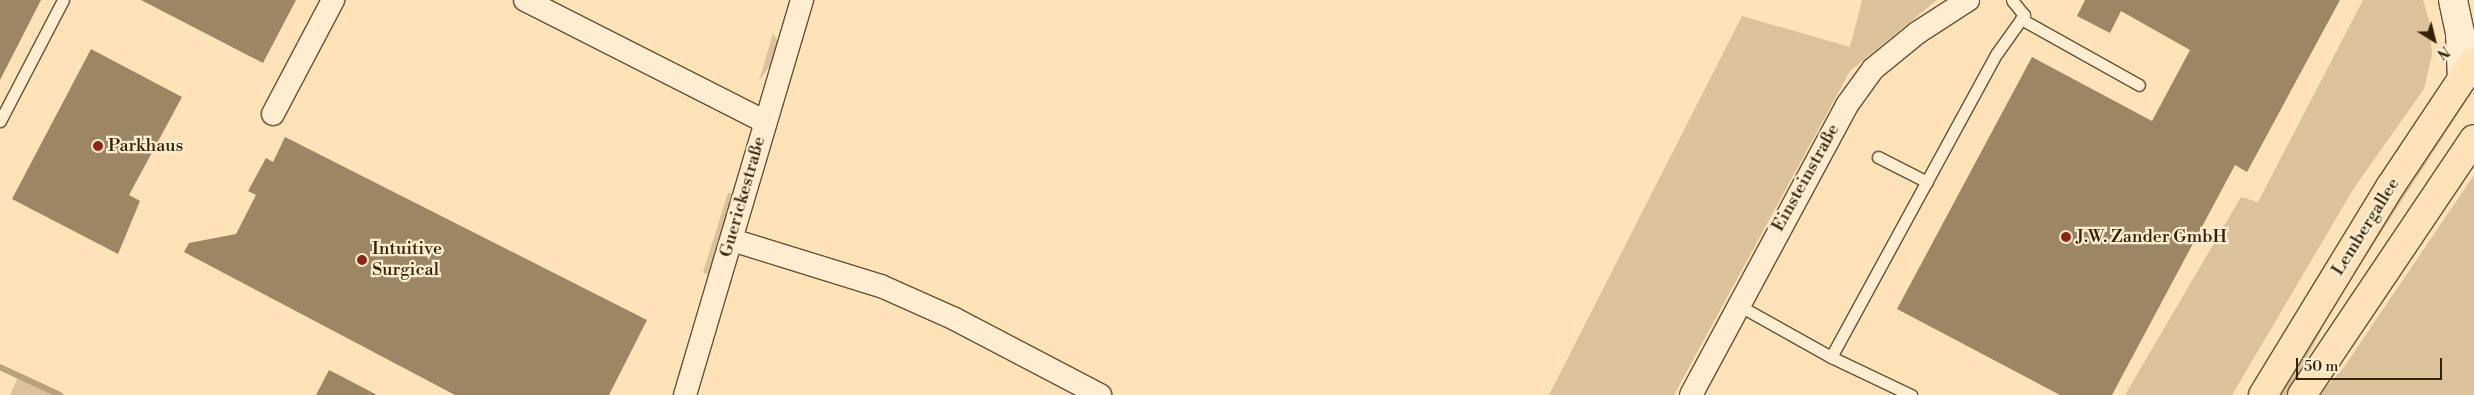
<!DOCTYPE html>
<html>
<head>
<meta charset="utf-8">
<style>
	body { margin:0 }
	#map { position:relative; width:2474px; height:395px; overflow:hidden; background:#fee3b8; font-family:"Libre Bodoni",serif }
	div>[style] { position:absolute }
	.green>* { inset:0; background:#dcc29a }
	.stream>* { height:5.5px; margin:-2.75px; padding:0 2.75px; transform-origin:2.75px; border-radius:2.75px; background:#b9a17c }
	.building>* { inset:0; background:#9d8663 }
	.roads { filter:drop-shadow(1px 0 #665233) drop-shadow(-1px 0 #665233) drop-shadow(0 1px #665233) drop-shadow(0 -1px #665233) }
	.service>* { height:11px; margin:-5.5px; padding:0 5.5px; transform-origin:5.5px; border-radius:5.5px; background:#feedd1 }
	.minor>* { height:22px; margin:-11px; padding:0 11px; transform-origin:11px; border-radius:11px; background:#feedd1 }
	.secondary>* { height:28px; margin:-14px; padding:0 14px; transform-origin:14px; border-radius:14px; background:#feedd1 }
	.primary>* { height:28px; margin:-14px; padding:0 14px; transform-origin:14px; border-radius:14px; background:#fee3b8 }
	.dots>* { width:14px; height:14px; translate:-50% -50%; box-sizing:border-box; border:2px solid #feedd1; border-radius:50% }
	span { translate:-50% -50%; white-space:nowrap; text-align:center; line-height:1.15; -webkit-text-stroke:4.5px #feedd1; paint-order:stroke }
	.poi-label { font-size:18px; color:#342207 }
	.left { translate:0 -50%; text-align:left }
	.street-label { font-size:18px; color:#342207 }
	.north { position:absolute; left:2409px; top:15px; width:50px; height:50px; -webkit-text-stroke:4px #feedd1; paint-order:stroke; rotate:144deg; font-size:14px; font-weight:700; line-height:20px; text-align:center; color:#342207 }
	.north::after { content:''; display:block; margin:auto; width:18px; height:22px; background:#342207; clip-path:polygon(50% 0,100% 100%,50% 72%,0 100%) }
	.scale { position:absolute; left:2296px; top:358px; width:146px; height:22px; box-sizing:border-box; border:2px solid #342207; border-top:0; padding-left:6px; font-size:15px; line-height:18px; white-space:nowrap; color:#342207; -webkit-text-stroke:4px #feedd1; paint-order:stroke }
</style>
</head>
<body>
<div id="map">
	<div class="green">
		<div style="clip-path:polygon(1862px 0,1937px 0,1850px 71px,1674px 395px,1549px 395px,1742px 16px,1850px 47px)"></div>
		<div style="clip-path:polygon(2363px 0,2423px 0,2430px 24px,2432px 55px,2424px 89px,2354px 188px,2232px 395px,2125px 395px,2241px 197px,2258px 202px)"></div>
		<div style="clip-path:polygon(773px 33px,778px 42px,772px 63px,759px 81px)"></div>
		<div style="clip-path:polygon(2474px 80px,2474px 89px,2335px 304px,2287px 395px,2277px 395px,2330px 300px)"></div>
		<div style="clip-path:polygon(2474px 175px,2474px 395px,2319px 395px,2344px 367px)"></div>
		<div style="clip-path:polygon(728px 193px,733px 194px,710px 275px,706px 274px,703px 272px)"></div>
		<div style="clip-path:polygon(20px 373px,66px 395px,10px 395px)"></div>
	</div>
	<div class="stream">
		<div style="left:0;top:367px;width:66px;rotate:25deg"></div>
	</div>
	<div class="building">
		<div style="clip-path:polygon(0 0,41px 0,0 80px)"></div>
		<div style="clip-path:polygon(141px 0,296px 0,263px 63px)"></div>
		<div style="clip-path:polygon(2085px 0,2340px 0,2247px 172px,2235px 165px,2112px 395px,2060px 395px,1897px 309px,2032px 57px,2152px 121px,2190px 50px,2121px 11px,2110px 33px,2077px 16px)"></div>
		<div style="clip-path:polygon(91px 49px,182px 97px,129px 195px,140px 201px,118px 254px,12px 199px)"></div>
		<div style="clip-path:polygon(285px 137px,647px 320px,609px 395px,455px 395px,184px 252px,189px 243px,236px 234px,256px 195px,248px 191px,266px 158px,273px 162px)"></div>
		<div style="clip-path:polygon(329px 370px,337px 374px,377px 395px,316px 395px)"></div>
	</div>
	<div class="roads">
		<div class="service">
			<div style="left:2021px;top:19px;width:135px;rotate:29.2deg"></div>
			<div style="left:0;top:121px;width:136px;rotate:-62.5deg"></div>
			<div style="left:1878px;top:157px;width:55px;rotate:27deg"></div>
			<div style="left:1738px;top:305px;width:107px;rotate:29.2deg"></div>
			<div style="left:1831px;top:357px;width:346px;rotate:-61.4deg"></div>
			<div style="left:1997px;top:53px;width:47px;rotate:-54.6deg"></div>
			<div style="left:2024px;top:15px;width:19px;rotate:-129deg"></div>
			<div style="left:1831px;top:357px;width:89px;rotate:25.4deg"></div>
		</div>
		<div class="minor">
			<div style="left:525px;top:0;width:269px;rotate:26.9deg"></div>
			<div style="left:273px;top:114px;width:129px;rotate:-62.2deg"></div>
			<div style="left:732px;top:240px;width:156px;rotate:17.2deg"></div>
			<div style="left:881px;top:286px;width:81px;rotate:24deg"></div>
			<div style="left:955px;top:319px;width:164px;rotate:27.7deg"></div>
			<div style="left:685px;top:395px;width:412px;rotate:-73.5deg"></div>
			<div style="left:1691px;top:395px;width:329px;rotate:-61.7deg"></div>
			<div style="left:1847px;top:105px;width:44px;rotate:-54.2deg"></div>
			<div style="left:1873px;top:69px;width:57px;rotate:-39.3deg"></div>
			<div style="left:1917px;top:33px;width:61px;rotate:-32.9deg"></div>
		</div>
		<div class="secondary">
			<div style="left:2453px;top:0;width:35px;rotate:78deg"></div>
			<div style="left:2460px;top:34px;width:45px;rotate:87.5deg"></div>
		</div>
		<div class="primary">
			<div style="left:2263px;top:395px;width:244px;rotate:-58.6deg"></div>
			<div style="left:2390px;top:187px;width:151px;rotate:-56.3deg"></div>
			<div style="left:2302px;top:395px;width:308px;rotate:-56.1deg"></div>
		</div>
	</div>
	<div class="dots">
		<div style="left:98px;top:146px;background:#8f2418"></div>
		<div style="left:2066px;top:237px;background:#8f2418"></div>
		<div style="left:362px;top:260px;background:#8f2418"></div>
	</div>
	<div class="poi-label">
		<span class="left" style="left:108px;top:146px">Parkhaus</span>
		<span class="left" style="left:2076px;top:237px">J.W. Zander GmbH</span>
		<span class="left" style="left:372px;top:260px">Intuitive<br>Surgical</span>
	</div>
	<div class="street-label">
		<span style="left:1806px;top:178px;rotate:-61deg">Einsteinstraße</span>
		<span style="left:743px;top:197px;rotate:-74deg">Guerickestraße</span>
		<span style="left:2366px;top:227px;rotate:-58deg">Lembergallee</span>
	</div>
	<div class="north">N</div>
	<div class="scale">50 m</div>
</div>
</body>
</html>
